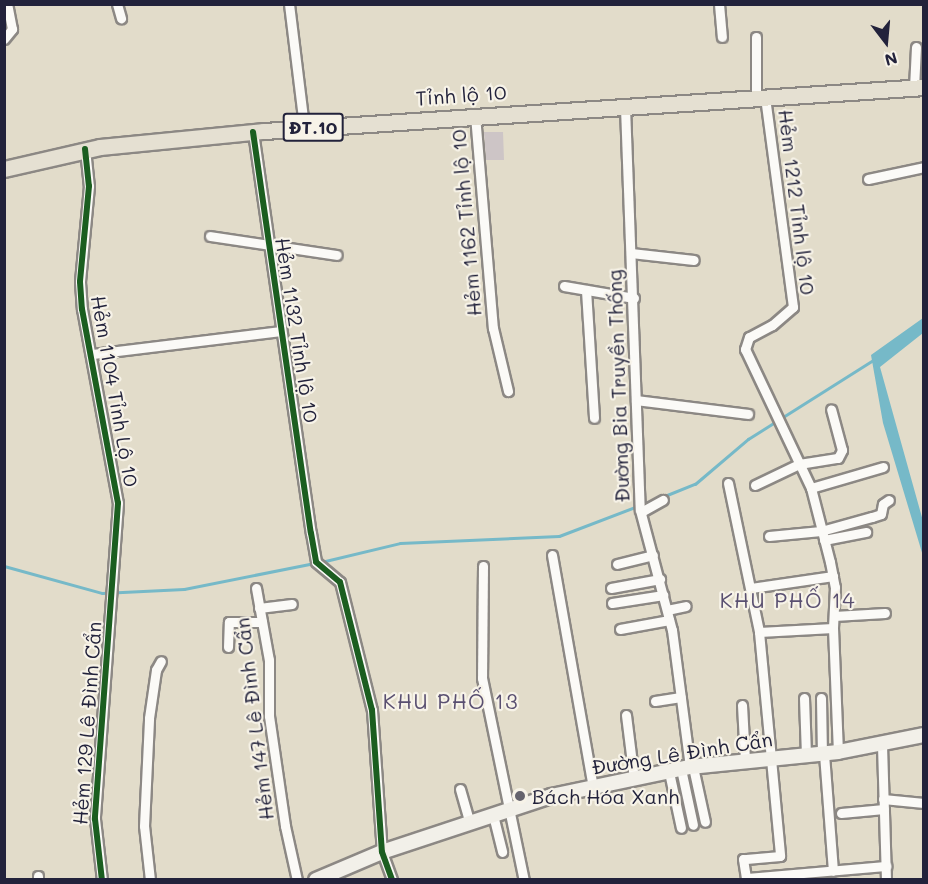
<!DOCTYPE html>
<html>
<head>
<meta charset="utf-8">
<style>
	body { margin:0 }
	#map { position:relative; width:928px; height:884px; overflow:hidden; background:#e2dcca; font-family:Mali,sans-serif }
	div>[style] { position:absolute }
	.water>* { inset:0; background:#76b9c8 }
	.stream>* { height:3px; margin:-1.5px; padding:0 1.5px; transform-origin:1.5px; border-radius:1.5px; background:#76b9c8 }
	.building>* { inset:0; background:#cdc5c6 }
	.roads { filter:drop-shadow(2px 0 #8c8884) drop-shadow(-2px 0 #8c8884) drop-shadow(0 2px #8c8884) drop-shadow(0 -2px #8c8884) }
	.street>* { height:9px; margin:-4.5px; padding:0 4.5px; transform-origin:4.5px; border-radius:4.5px; background:#fbfaf7 }
	.secondary>* { height:14px; margin:-7px; padding:0 7px; transform-origin:7px; border-radius:7px; background:#f2f0e9 }
	.primary>* { height:15px; margin:-7.5px; padding:0 7.5px; transform-origin:7.5px; border-radius:7.5px; background:#e5e0d2 }
	.cycleway>* { height:6px; margin:-3px; padding:0 3px; transform-origin:3px; border-radius:3px; background:#1b5e20 }
	.dots>* { width:16px; height:16px; translate:-50% -50%; box-sizing:border-box; border:3px solid #f7f3e8; border-radius:50% }
	span { translate:-50% -50%; white-space:nowrap; text-align:center; line-height:1.15; -webkit-text-stroke:4.5px #f7f3e8; paint-order:stroke }
	.shield-label span { padding:2px 4px; background:#f7f3e8; border:2px solid; border-radius:4px; -webkit-text-stroke-width:0 }
	.shield-label { font-size:18px; color:#22223b; font-weight:700 }
	.street-label { font-size:20px; color:#22223b }
	.poi-label { font-size:20px; color:#22223b }
	.left { translate:0 -50%; text-align:left }
	.neighbourhood-label { font-size:21px; color:#594f70; letter-spacing:1.5px }
	.frame { position:absolute; inset:0; border:6px solid #22223b; pointer-events:none }
	.north { position:absolute; left:856px; top:12px; width:60px; height:60px; -webkit-text-stroke:4px #f7f3e8; paint-order:stroke; rotate:164deg; font-size:16px; font-weight:700; line-height:24px; text-align:center; color:#22223b }
	.north::after { content:''; display:block; margin:auto; width:21px; height:27px; background:#22223b; clip-path:polygon(50% 0,100% 100%,50% 72%,0 100%) }
</style>
</head>
<body>
<div id="map">
	<div class="water">
		<div style="clip-path:polygon(923px 318px,923px 333px,880px 367px,923px 521px,923px 556px,883px 423px,871px 355px)"></div>
	</div>
	<div class="stream">
		<div style="left:662px;top:497px;width:35px;rotate:-22deg"></div>
		<div style="left:695px;top:484px;width:70px;rotate:-40.3deg"></div>
		<div style="left:748px;top:439px;width:148px;rotate:-32.3deg"></div>
		<div style="left:321px;top:562px;width:81px;rotate:-13.5deg"></div>
		<div style="left:400px;top:543px;width:159px;rotate:-2.5deg"></div>
		<div style="left:559px;top:536px;width:104px;rotate:-20.9deg"></div>
		<div style="left:4px;top:566px;width:102px;rotate:15.4deg"></div>
		<div style="left:102px;top:593px;width:82px;rotate:-2.8deg"></div>
		<div style="left:184px;top:589px;width:133px;rotate:-11.3deg"></div>
	</div>
	<div class="building">
		<div style="clip-path:polygon(484px 132px,503px 132px,504px 160px,486px 160px)"></div>
	</div>
	<div class="roads">
		<div class="street">
			<div style="left:117px;top:4px;width:15px;rotate:74deg"></div>
			<div style="left:289px;top:4px;width:124px;rotate:83deg"></div>
			<div style="left:719px;top:4px;width:33px;rotate:85deg"></div>
			<div style="left:4px;top:39px;width:13px;rotate:-51deg"></div>
			<div style="left:12px;top:29px;width:25px;rotate:-101deg"></div>
			<div style="left:914px;top:88px;width:41px;rotate:-87.2deg"></div>
			<div style="left:765px;top:97px;width:212px;rotate:82.4deg"></div>
			<div style="left:793px;top:307px;width:28px;rotate:139deg"></div>
			<div style="left:772px;top:325px;width:26px;rotate:152deg"></div>
			<div style="left:749px;top:337px;width:13px;rotate:108deg"></div>
			<div style="left:745px;top:349px;width:154px;rotate:64.6deg"></div>
			<div style="left:811px;top:488px;width:76px;rotate:75.6deg"></div>
			<div style="left:830px;top:562px;width:25px;rotate:79deg"></div>
			<div style="left:835px;top:587px;width:41px;rotate:92.8deg"></div>
			<div style="left:833px;top:628px;width:124px;rotate:87.7deg"></div>
			<div style="left:756px;top:98px;width:61px;rotate:-90deg"></div>
			<div style="left:625px;top:107px;width:403px;rotate:87.9deg"></div>
			<div style="left:640px;top:510px;width:124px;rotate:75.1deg"></div>
			<div style="left:672px;top:630px;width:138px;rotate:82.5deg"></div>
			<div style="left:475px;top:115px;width:214px;rotate:85.2deg"></div>
			<div style="left:493px;top:328px;width:65px;rotate:76.6deg"></div>
			<div style="left:253px;top:132px;width:405px;rotate:81.8deg"></div>
			<div style="left:311px;top:533px;width:29px;rotate:80deg"></div>
			<div style="left:316px;top:562px;width:31px;rotate:40deg"></div>
			<div style="left:340px;top:582px;width:132px;rotate:76deg"></div>
			<div style="left:372px;top:710px;width:142px;rotate:86deg"></div>
			<div style="left:382px;top:852px;width:30px;rotate:70deg"></div>
			<div style="left:85px;top:149px;width:37px;rotate:84deg"></div>
			<div style="left:89px;top:186px;width:96px;rotate:95.4deg"></div>
			<div style="left:80px;top:282px;width:27px;rotate:86deg"></div>
			<div style="left:82px;top:309px;width:197px;rotate:79.5deg"></div>
			<div style="left:118px;top:503px;width:317px;rotate:94.2deg"></div>
			<div style="left:95px;top:819px;width:61px;rotate:83.5deg"></div>
			<div style="left:868px;top:179px;width:57px;rotate:-12.1deg"></div>
			<div style="left:210px;top:236px;width:128px;rotate:8.5deg"></div>
			<div style="left:631px;top:253px;width:63px;rotate:6.3deg"></div>
			<div style="left:564px;top:286px;width:71px;rotate:9.7deg"></div>
			<div style="left:586px;top:290px;width:128px;rotate:86.4deg"></div>
			<div style="left:93px;top:354px;width:189px;rotate:-7deg"></div>
			<div style="left:636px;top:400px;width:113px;rotate:7.1deg"></div>
			<div style="left:728px;top:483px;width:152px;rotate:78.2deg"></div>
			<div style="left:759px;top:632px;width:225px;rotate:84.6deg"></div>
			<div style="left:780px;top:856px;width:37px;rotate:175deg"></div>
			<div style="left:743px;top:859px;width:19px;rotate:81deg"></div>
			<div style="left:746px;top:878px;width:141px;rotate:-4.9deg"></div>
			<div style="left:755px;top:485px;width:49px;rotate:-25.5deg"></div>
			<div style="left:799px;top:464px;width:39px;rotate:-9deg"></div>
			<div style="left:838px;top:458px;width:9px;rotate:-63deg"></div>
			<div style="left:842px;top:450px;width:42px;rotate:-105deg"></div>
			<div style="left:811px;top:488px;width:75px;rotate:-16.3deg"></div>
			<div style="left:641px;top:512px;width:25px;rotate:-29deg"></div>
			<div style="left:769px;top:536px;width:52px;rotate:-5.5deg"></div>
			<div style="left:821px;top:531px;width:53px;rotate:-15.4deg"></div>
			<div style="left:872px;top:517px;width:9px;rotate:-18deg"></div>
			<div style="left:881px;top:514px;width:10px;rotate:-79deg"></div>
			<div style="left:883px;top:504px;width:7px;rotate:-34deg"></div>
			<div style="left:824px;top:540px;width:43px;rotate:-10.8deg"></div>
			<div style="left:552px;top:555px;width:236px;rotate:80deg"></div>
			<div style="left:617px;top:564px;width:37px;rotate:-14deg"></div>
			<div style="left:483px;top:566px;width:112px;rotate:90.5deg"></div>
			<div style="left:482px;top:678px;width:206px;rotate:78.3deg"></div>
			<div style="left:256px;top:588px;width:73px;rotate:79.8deg"></div>
			<div style="left:269px;top:660px;width:56px;rotate:90deg"></div>
			<div style="left:269px;top:716px;width:111px;rotate:81.7deg"></div>
			<div style="left:285px;top:826px;width:55px;rotate:77.5deg"></div>
			<div style="left:611px;top:588px;width:50px;rotate:-10.4deg"></div>
			<div style="left:751px;top:588px;width:83px;rotate:-8.3deg"></div>
			<div style="left:612px;top:603px;width:52px;rotate:-8.9deg"></div>
			<div style="left:259px;top:608px;width:33px;rotate:-7deg"></div>
			<div style="left:667px;top:610px;width:19px;rotate:-12deg"></div>
			<div style="left:834px;top:616px;width:51px;rotate:-3.4deg"></div>
			<div style="left:620px;top:629px;width:50px;rotate:-10.4deg"></div>
			<div style="left:759px;top:632px;width:74px;rotate:-3.1deg"></div>
			<div style="left:228px;top:647px;width:25px;rotate:-88deg"></div>
			<div style="left:229px;top:622px;width:33px"></div>
			<div style="left:804px;top:698px;width:57px;rotate:88deg"></div>
			<div style="left:821px;top:698px;width:56px;rotate:89deg"></div>
			<div style="left:655px;top:701px;width:26px;rotate:-9deg"></div>
			<div style="left:742px;top:705px;width:55px;rotate:86.9deg"></div>
			<div style="left:626px;top:715px;width:64px;rotate:82.9deg"></div>
			<div style="left:882px;top:745px;width:135px;rotate:88.3deg"></div>
			<div style="left:824px;top:754px;width:117px;rotate:85.6deg"></div>
			<div style="left:693px;top:767px;width:56px;rotate:77.7deg"></div>
			<div style="left:681px;top:769px;width:57px;rotate:77.9deg"></div>
			<div style="left:669px;top:772px;width:57px;rotate:77.9deg"></div>
			<div style="left:460px;top:789px;width:35px;rotate:74deg"></div>
			<div style="left:883px;top:799px;width:41px;rotate:5.6deg"></div>
			<div style="left:841px;top:813px;width:43px;rotate:-5.3deg"></div>
			<div style="left:493px;top:815px;width:38px;rotate:76deg"></div>
			<div style="left:38px;top:876px;width:4px;rotate:90deg"></div>
			<div style="left:150px;top:880px;width:54px;rotate:-96.3deg"></div>
			<div style="left:144px;top:826px;width:108px;rotate:-87.3deg"></div>
			<div style="left:149px;top:718px;width:49px;rotate:-81.7deg"></div>
			<div style="left:156px;top:670px;width:10px;rotate:-61deg"></div>
		</div>
		<div class="secondary">
			<div style="left:316px;top:880px;width:72px;rotate:-23deg"></div>
			<div style="left:382px;top:852px;width:178px;rotate:-18.3deg"></div>
			<div style="left:551px;top:796px;width:142px;rotate:-11.8deg"></div>
			<div style="left:690px;top:767px;width:149px;rotate:-5.8deg"></div>
			<div style="left:838px;top:752px;width:88px;rotate:-11.2deg"></div>
		</div>
		<div class="primary">
			<div style="left:4px;top:169px;width:98px;rotate:-12.9deg"></div>
			<div style="left:100px;top:147px;width:165px;rotate:-5.6deg"></div>
			<div style="left:264px;top:131px;width:661px;rotate:-3.81deg"></div>
		</div>
	</div>
	<div class="cycleway">
		<div style="left:253px;top:132px;width:405px;rotate:81.8deg"></div>
		<div style="left:311px;top:533px;width:29px;rotate:80deg"></div>
		<div style="left:316px;top:562px;width:31px;rotate:40deg"></div>
		<div style="left:340px;top:582px;width:132px;rotate:76deg"></div>
		<div style="left:372px;top:710px;width:142px;rotate:86deg"></div>
		<div style="left:382px;top:852px;width:30px;rotate:70deg"></div>
		<div style="left:85px;top:149px;width:37px;rotate:84deg"></div>
		<div style="left:89px;top:186px;width:96px;rotate:95.4deg"></div>
		<div style="left:80px;top:282px;width:27px;rotate:86deg"></div>
		<div style="left:82px;top:309px;width:197px;rotate:79.5deg"></div>
		<div style="left:118px;top:503px;width:317px;rotate:94.2deg"></div>
		<div style="left:95px;top:819px;width:61px;rotate:83.5deg"></div>
	</div>
	<div class="dots">
		<div style="left:520px;top:796px;background:#65636d"></div>
	</div>
	<div class="shield-label">
		<span style="left:313px;top:127px">ĐT.10</span>
	</div>
	<div class="street-label">
		<span style="left:461px;top:95px;rotate:-4deg">Tỉnh lộ 10</span>
		<span style="left:797px;top:202px;rotate:83deg">Hẻm 1212 Tỉnh lộ 10</span>
		<span style="left:466px;top:223px;rotate:-95deg">Hẻm 1162 Tỉnh lộ 10</span>
		<span style="left:297px;top:330px;rotate:81deg">Hẻm 1132 Tỉnh lộ 10</span>
		<span style="left:618px;top:386px;rotate:-92deg">Đường Bia Truyền Thống</span>
		<span style="left:115px;top:391px;rotate:80deg">Hẻm 1104 Tỉnh Lộ 10</span>
		<span style="left:254px;top:719px;rotate:-97deg">Hẻm 147 Lê Đình Cẩn</span>
		<span style="left:87px;top:723px;rotate:-86deg">Hẻm 129 Lê Đình Cẩn</span>
		<span style="left:682px;top:753px;rotate:-9deg">Đường Lê Đình Cẩn</span>
	</div>
	<div class="poi-label">
		<span class="left" style="left:532px;top:796px">Bách Hóa Xanh</span>
	</div>
	<div class="neighbourhood-label">
		<span style="left:788px;top:600px">KHU PHỐ 14</span>
		<span style="left:451px;top:701px">KHU PHỐ 13</span>
	</div>
	<div class="frame"></div>
	<div class="north">N</div>
</div>
</body>
</html>
